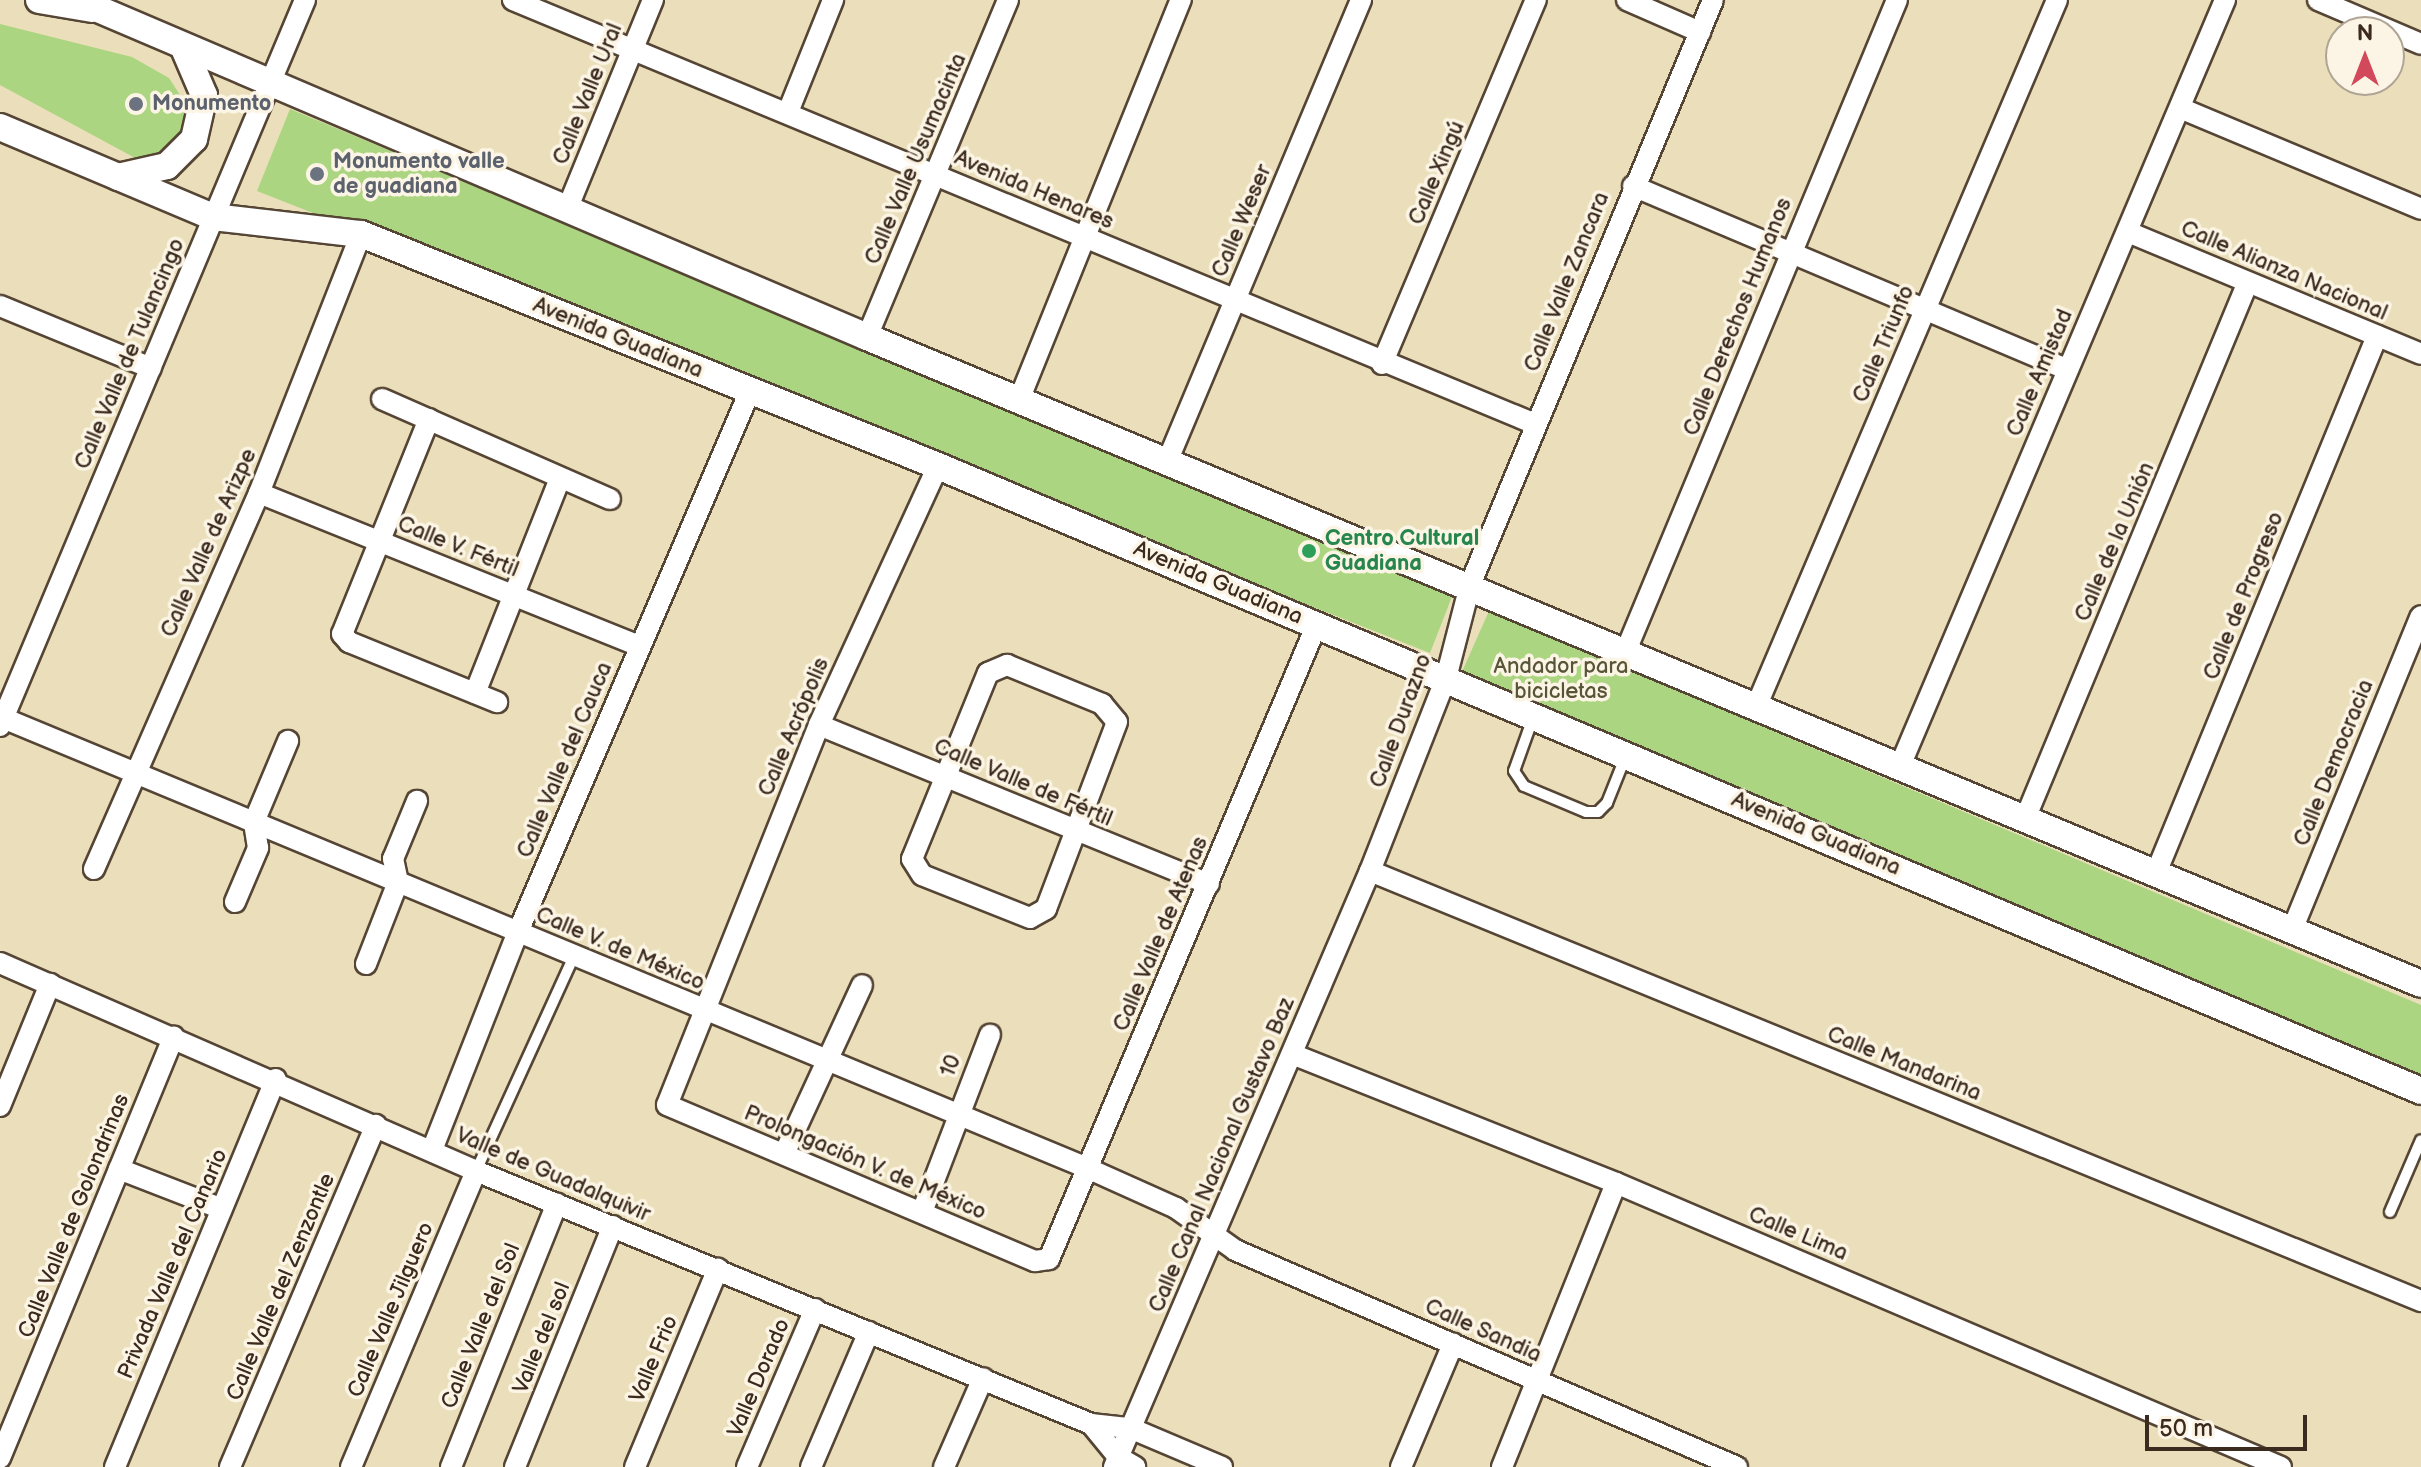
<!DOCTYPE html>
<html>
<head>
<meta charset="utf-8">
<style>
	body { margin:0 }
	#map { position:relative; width:2421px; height:1467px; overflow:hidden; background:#eadfba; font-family:"Balsamiq Sans",sans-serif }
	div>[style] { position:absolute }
	.green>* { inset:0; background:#abd581 }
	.roads { filter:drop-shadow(2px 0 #554535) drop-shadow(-2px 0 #554535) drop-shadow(0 2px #554535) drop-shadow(0 -2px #554535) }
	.service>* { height:10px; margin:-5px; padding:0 5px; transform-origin:5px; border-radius:5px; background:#fff }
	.minor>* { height:20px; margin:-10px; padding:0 10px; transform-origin:10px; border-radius:10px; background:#fff }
	.tertiary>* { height:26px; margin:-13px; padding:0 13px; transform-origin:13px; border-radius:13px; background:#fff }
	.dots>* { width:22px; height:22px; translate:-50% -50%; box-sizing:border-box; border:4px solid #fcf5e5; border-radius:50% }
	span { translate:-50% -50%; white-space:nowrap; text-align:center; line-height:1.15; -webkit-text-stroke:7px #fcf5e5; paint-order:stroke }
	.street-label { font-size:22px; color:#3b2a1e }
	.worship-label { font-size:22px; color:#5b616d; font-weight:700 }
	.left { translate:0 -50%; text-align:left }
	.leisure-label { font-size:22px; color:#27864d; font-weight:700 }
	.park-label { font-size:22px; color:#575537 }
	.north { position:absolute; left:2325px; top:16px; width:80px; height:80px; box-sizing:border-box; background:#fcf5e5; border:2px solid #afa495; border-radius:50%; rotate:0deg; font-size:22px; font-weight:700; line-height:32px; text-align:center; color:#3b2a1e }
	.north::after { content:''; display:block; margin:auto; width:28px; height:36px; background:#d1495b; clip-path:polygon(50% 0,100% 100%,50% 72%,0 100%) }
	.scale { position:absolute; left:2145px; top:1415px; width:162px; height:36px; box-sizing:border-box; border:4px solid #3b2a1e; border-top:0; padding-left:10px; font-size:24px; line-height:28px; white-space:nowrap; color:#3b2a1e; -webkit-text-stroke:6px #fcf5e5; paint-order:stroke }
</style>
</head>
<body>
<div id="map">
	<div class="green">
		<div style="clip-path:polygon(0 24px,132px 57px,169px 78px,189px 109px,187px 127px,170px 149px,137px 159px,0 85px)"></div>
		<div style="clip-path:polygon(290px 109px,1453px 594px,1430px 653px,257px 191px)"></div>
		<div style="clip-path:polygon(1489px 611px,2421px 1005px,2421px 1079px,1461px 674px)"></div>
	</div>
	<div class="roads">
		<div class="service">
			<div style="left:1533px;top:718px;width:56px;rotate:109.7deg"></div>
			<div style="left:1514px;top:771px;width:18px;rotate:56deg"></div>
			<div style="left:1524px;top:786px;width:67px;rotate:22.8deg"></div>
			<div style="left:1586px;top:812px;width:12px"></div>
			<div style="left:1598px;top:812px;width:13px;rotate:-45deg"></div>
			<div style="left:1607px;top:803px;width:48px;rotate:-68.2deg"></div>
			<div style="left:476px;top:1171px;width:236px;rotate:-65.5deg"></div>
			<div style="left:2390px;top:1212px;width:78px;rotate:-66.7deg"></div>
		</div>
		<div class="minor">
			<div style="left:513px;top:0;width:1106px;rotate:22.53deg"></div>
			<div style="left:1627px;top:0;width:80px;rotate:23.7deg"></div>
			<div style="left:2318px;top:0;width:112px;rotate:23.1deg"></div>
			<div style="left:2180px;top:108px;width:261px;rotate:22.7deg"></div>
			<div style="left:788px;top:112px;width:121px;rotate:-68.1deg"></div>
			<div style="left:1633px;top:186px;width:471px;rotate:22.9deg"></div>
			<div style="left:568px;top:207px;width:224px;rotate:-67.7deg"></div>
			<div style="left:2128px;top:232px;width:317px;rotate:22.6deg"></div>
			<div style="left:0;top:306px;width:163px;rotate:22.3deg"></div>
			<div style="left:867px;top:337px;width:365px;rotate:-67.3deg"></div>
			<div style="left:1382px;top:364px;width:395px;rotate:-67.1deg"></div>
			<div style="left:382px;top:399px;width:249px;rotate:23.7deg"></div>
			<div style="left:1019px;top:400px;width:432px;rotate:-68deg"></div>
			<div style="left:429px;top:419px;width:232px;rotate:112deg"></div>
			<div style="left:342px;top:634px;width:11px;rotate:49deg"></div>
			<div style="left:349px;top:642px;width:160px;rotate:22.1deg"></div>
			<div style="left:1167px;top:462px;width:501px;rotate:-67.22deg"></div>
			<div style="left:938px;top:466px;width:285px;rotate:114.7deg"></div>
			<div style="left:819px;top:725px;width:409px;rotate:111.8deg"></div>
			<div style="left:667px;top:1105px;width:400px;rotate:23deg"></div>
			<div style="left:1035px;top:1261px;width:14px;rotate:-8deg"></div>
			<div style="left:1049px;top:1259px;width:689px;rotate:-67.12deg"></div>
			<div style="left:259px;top:493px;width:410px;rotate:21.9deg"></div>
			<div style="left:1625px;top:653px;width:707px;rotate:-67.39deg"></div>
			<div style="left:1007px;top:665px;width:103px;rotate:22.3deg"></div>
			<div style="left:1102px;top:704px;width:23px;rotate:50deg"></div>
			<div style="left:1117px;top:722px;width:200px;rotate:110.8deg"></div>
			<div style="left:1046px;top:909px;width:18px;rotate:151deg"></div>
			<div style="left:1030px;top:918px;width:116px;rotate:-158.3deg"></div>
			<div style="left:922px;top:875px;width:19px;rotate:-122deg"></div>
			<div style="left:912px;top:859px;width:201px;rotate:-67.8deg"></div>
			<div style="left:988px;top:673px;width:21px;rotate:-23deg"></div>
			<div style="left:475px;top:693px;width:231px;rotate:-68.4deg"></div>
			<div style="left:1756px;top:707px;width:768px;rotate:-66.94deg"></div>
			<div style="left:3px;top:718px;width:1174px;rotate:22.54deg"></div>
			<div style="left:1087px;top:1168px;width:98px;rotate:24.2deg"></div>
			<div style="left:1176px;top:1208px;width:72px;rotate:35.4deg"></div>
			<div style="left:1235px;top:1250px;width:547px;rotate:23.38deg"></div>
			<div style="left:819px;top:725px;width:421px;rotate:22.2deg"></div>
			<div style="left:0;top:726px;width:787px;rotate:-67.21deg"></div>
			<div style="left:1900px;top:766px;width:832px;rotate:-67.01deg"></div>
			<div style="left:2025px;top:819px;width:581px;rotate:-67.45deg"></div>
			<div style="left:94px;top:869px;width:411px;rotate:-66.3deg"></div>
			<div style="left:259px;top:493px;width:278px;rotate:-68.5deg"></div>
			<div style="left:1370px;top:871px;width:1136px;rotate:22.25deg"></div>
			<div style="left:2156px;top:873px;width:581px;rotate:-67.63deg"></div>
			<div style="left:235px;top:902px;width:59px;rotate:-66.9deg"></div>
			<div style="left:258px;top:848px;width:26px;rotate:-99deg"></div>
			<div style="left:254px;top:822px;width:88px;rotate:-67.2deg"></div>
			<div style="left:2292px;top:930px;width:339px;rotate:-67.7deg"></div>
			<div style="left:0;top:963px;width:519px;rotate:23.6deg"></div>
			<div style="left:476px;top:1171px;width:665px;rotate:22.36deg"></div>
			<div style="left:1091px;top:1424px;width:39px;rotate:6deg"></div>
			<div style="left:1130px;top:1428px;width:100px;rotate:23deg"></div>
			<div style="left:366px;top:964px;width:88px;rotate:-68.7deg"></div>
			<div style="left:398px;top:882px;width:24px;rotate:-102deg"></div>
			<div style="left:393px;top:859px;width:63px;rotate:-67.5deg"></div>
			<div style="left:1292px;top:1054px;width:349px;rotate:21.7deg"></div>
			<div style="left:1616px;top:1183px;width:723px;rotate:23.13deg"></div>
			<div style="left:0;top:1106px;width:132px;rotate:-67.7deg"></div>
			<div style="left:432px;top:1150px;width:234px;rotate:-68.5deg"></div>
			<div style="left:518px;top:932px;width:589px;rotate:-66.79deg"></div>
			<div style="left:784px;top:1154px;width:186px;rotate:-65.2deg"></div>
			<div style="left:119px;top:1169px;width:110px;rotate:21.2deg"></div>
			<div style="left:922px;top:1212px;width:190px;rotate:-69deg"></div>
			<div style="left:1091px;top:1424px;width:43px;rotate:50.7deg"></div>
			<div style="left:1118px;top:1457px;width:20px;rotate:30deg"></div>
			<div style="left:0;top:1458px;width:456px;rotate:-67.6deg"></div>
			<div style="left:115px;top:1467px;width:420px;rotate:-67.5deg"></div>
			<div style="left:230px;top:1467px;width:372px;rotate:-66.9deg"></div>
			<div style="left:351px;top:1467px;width:321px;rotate:-67.1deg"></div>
			<div style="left:451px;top:1467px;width:284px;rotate:-68.1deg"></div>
			<div style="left:515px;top:1467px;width:260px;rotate:-67.9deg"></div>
			<div style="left:635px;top:1467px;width:215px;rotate:-67.3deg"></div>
			<div style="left:747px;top:1467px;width:172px;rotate:-66.7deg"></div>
			<div style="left:811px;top:1467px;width:147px;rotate:-66.8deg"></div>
			<div style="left:944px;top:1467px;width:97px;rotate:-66.3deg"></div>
			<div style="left:1114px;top:1467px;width:649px;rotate:-66.76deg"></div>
			<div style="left:1370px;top:871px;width:207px;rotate:-68.5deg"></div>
			<div style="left:1446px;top:678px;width:96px;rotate:-75.5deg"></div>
			<div style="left:1470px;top:585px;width:633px;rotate:-67.44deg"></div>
			<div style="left:1401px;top:1467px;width:134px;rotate:-67.1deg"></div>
			<div style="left:1502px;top:1467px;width:306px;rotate:-68.1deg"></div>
		</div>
		<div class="tertiary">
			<div style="left:39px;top:0;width:54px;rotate:9.6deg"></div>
			<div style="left:77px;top:0;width:859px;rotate:23.1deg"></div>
			<div style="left:867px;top:337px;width:1683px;rotate:22.6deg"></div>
			<div style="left:0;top:127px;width:231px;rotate:22.9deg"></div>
			<div style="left:213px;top:217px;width:149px;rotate:6.6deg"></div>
			<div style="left:361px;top:234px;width:622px;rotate:21.9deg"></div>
			<div style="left:938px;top:466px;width:1609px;rotate:22.85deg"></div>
			<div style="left:118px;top:177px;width:50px;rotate:-12.7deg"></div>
			<div style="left:167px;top:166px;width:38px;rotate:-45deg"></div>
			<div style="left:194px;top:139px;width:45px;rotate:-77.2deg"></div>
			<div style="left:204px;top:95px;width:53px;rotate:-113.2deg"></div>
		</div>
	</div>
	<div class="dots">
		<div style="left:136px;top:104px;background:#6b7280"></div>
		<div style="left:317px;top:174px;background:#6b7280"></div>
		<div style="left:1309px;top:551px;background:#2e9e5b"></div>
	</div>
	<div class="street-label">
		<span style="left:588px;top:94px;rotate:-68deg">Calle Valle Ural</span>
		<span style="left:916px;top:159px;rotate:-67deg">Calle Valle Usumacinta</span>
		<span style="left:1437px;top:173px;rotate:-67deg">Calle Xingú</span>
		<span style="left:1034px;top:190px;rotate:23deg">Avenida Henares</span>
		<span style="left:1242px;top:221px;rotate:-67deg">Calle Weser</span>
		<span style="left:2284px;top:271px;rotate:23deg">Calle Alianza Nacional</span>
		<span style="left:1567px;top:282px;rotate:-68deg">Calle Valle Zancara</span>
		<span style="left:1738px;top:317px;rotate:-68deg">Calle Derechos Humanos</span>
		<span style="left:618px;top:338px;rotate:22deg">Avenida Guadiana</span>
		<span style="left:1884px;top:344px;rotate:-67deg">Calle Triunfo</span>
		<span style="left:130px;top:354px;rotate:-67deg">Calle Valle de Tulancingo</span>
		<span style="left:2040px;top:373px;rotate:-67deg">Calle Amistad</span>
		<span style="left:2115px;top:542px;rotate:-67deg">Calle de la Unión</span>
		<span style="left:209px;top:543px;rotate:-66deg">Calle Valle de Arizpe</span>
		<span style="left:458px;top:547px;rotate:22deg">Calle V. Fértil</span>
		<span style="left:1218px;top:583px;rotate:23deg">Avenida Guadiana</span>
		<span style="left:2244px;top:596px;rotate:-68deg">Calle de Progreso</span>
		<span style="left:1401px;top:721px;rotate:-70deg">Calle Durazno</span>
		<span style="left:794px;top:727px;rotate:-67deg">Calle Acrópolis</span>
		<span style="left:565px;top:760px;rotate:-67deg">Calle Valle del Cauca</span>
		<span style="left:2334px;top:763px;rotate:-68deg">Calle Democracia</span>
		<span style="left:1023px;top:783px;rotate:23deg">Calle Valle de Fértil</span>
		<span style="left:1816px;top:834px;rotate:23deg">Avenida Guadiana</span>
		<span style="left:1161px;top:934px;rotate:-67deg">Calle Valle de Atenas</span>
		<span style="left:620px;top:949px;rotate:23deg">Calle V. de México</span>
		<span style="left:1904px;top:1064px;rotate:22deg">Calle Mandarina</span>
		<span style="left:951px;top:1066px;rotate:-67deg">10</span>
		<span style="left:1222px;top:1155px;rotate:-67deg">Calle Canal Nacional Gustavo Baz</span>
		<span style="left:865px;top:1163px;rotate:23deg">Prolongación V. de México</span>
		<span style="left:553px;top:1175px;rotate:23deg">Valle de Guadalquivir</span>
		<span style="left:74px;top:1216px;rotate:-68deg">Calle Valle de Golondrinas</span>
		<span style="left:1798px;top:1234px;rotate:23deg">Calle Lima</span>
		<span style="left:173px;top:1264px;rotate:-67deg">Privada Valle del Canario</span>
		<span style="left:281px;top:1287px;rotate:-67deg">Calle Valle del Zenzontle</span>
		<span style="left:391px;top:1310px;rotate:-67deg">Calle Valle Jilguero</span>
		<span style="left:481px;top:1326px;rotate:-68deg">Calle Valle del Sol</span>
		<span style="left:1483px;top:1331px;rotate:24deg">Calle Sandia</span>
		<span style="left:542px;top:1338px;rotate:-68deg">Valle del sol</span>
		<span style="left:654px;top:1359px;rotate:-67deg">Valle Frio</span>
		<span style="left:759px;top:1378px;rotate:-67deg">Valle Dorado</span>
	</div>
	<div class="worship-label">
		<span class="left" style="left:152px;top:104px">Monumento</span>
		<span class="left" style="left:333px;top:174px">Monumento valle<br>de guadiana</span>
	</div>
	<div class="leisure-label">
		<span class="left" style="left:1325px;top:551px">Centro Cultural<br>Guadiana</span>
	</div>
	<div class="park-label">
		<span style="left:1561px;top:679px">Andador para<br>bicicletas</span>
	</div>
	<div class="north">N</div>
	<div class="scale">50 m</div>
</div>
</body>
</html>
